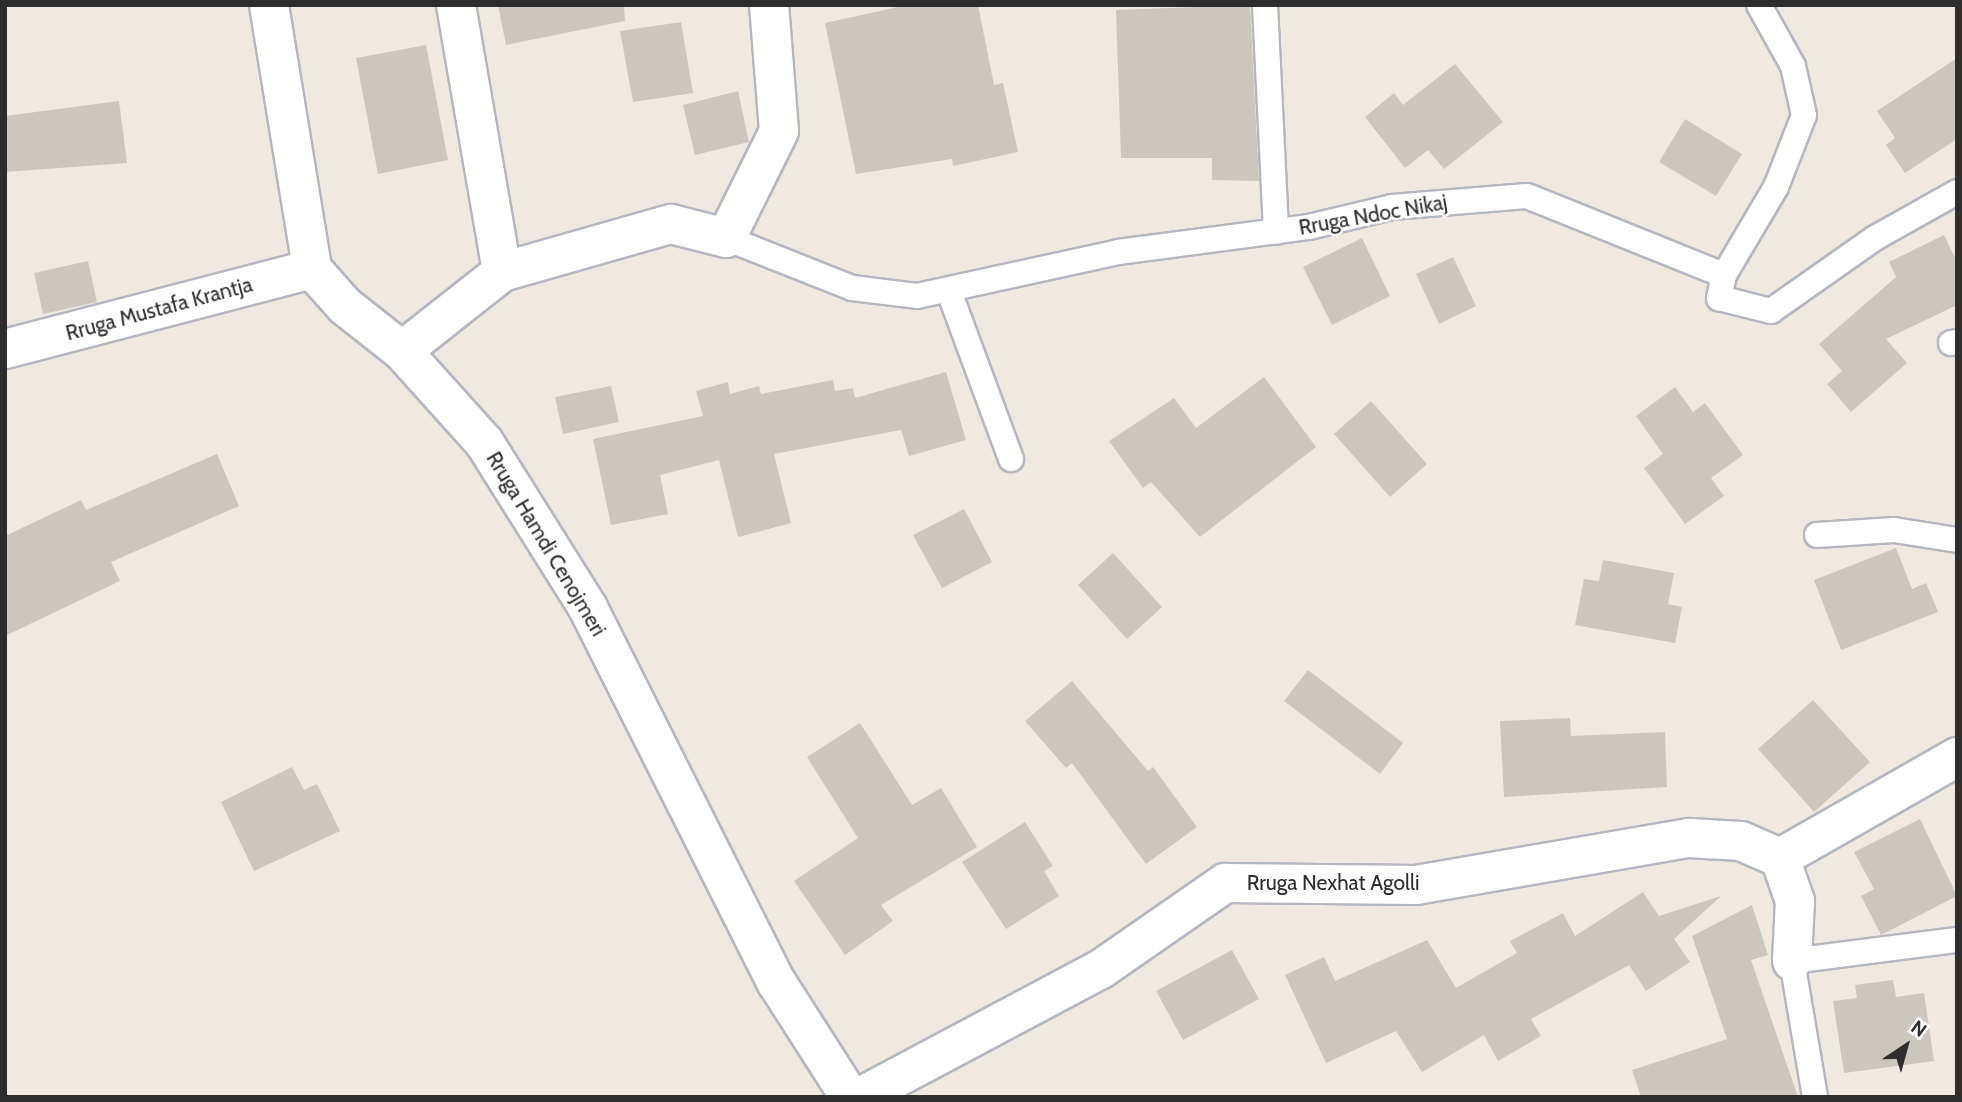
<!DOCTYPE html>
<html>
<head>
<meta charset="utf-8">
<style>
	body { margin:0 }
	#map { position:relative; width:1962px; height:1102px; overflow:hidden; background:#efe9e1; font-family:Cabin,sans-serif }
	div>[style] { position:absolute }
	.building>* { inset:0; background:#cbc7bf }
	.roads { filter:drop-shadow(2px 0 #b4b7c1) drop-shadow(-2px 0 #b4b7c1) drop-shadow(0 2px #b4b7c1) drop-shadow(0 -2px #b4b7c1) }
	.service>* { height:24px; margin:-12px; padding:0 12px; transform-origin:12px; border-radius:12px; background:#fff }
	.minor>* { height:38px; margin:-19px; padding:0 19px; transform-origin:19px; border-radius:19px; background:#fff }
	.tertiary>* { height:38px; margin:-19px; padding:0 19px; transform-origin:19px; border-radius:19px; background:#fff }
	span { translate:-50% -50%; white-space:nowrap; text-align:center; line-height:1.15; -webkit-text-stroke:5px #fff; paint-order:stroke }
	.street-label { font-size:21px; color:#2e2e2e }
	.frame { position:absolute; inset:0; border:7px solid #2e2e2e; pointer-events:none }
	.north { position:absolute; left:1871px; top:1011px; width:70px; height:70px; -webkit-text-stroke:5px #fff; paint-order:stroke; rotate:36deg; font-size:19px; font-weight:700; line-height:28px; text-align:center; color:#2e2e2e }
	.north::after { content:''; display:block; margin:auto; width:24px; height:32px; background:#2e2e2e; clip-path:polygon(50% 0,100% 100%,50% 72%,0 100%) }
</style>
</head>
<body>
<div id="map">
	<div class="building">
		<div style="clip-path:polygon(498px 5px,624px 5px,625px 21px,506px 45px)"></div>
		<div style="clip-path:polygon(907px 5px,978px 5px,994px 85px,1003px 83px,1018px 152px,953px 166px,952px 159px,856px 174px,825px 23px)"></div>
		<div style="clip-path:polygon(1250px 5px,1259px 181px,1212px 180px,1212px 158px,1121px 158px,1116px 10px)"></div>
		<div style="clip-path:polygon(681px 22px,693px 93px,633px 102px,620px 31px)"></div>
		<div style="clip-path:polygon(426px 45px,448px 160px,378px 174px,356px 58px)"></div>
		<div style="clip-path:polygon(1957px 58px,1957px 139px,1905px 173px,1886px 145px,1895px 138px,1877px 111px)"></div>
		<div style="clip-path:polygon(1455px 64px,1503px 122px,1444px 169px,1428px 150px,1405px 168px,1365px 117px,1394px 93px,1403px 105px)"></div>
		<div style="clip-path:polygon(738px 91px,749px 142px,695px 155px,683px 105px)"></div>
		<div style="clip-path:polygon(119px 101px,127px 163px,5px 172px,5px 116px)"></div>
		<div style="clip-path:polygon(1685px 119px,1742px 154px,1716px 196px,1659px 162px)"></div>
		<div style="clip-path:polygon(1944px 235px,1957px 262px,1957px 305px,1886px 339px,1907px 363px,1851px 412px,1827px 384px,1842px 371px,1819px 344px,1896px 277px,1889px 262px)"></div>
		<div style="clip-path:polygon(1362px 238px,1390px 296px,1332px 325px,1303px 267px)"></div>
		<div style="clip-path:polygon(1453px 257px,1476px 306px,1439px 324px,1416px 274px)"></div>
		<div style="clip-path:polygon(88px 261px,97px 302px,43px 314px,34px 273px)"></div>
		<div style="clip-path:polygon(946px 372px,966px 440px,909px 456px,901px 430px,774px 454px,791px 523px,738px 537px,719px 460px,660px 475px,668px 514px,611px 525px,593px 439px,703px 416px,696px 391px,728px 382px,730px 394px,759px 386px,761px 394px,833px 380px,835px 391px,853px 388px,855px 398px)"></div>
		<div style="clip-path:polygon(1264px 377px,1316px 447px,1200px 537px,1151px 482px,1143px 488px,1109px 441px,1174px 398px,1196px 428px)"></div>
		<div style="clip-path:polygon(611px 386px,619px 422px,563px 434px,555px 397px)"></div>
		<div style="clip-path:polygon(1675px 387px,1693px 412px,1705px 403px,1743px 455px,1711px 478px,1724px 496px,1685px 524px,1644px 468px,1663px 454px,1636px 416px)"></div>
		<div style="clip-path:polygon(1371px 401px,1427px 464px,1390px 497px,1334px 434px)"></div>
		<div style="clip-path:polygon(217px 454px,239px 506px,111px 562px,120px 581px,5px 636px,5px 536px,81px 500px,86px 510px)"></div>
		<div style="clip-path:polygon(964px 509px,992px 562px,942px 588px,913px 535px)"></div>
		<div style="clip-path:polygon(1896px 548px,1912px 589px,1926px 583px,1938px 612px,1841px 650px,1814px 580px)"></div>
		<div style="clip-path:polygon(1113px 553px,1162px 607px,1127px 639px,1078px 585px)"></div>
		<div style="clip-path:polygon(1603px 560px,1674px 573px,1668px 604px,1682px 607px,1675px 643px,1575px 625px,1584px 579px,1599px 581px)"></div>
		<div style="clip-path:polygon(1308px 670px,1403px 743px,1380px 774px,1284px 701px)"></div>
		<div style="clip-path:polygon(1072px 681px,1148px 771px,1153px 767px,1197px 827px,1146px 864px,1072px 763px,1066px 768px,1025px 721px)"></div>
		<div style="clip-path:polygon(1813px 700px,1870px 762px,1814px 812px,1758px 749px)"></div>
		<div style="clip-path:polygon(1570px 718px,1571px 736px,1665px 732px,1667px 787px,1504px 797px,1500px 721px)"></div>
		<div style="clip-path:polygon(860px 723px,912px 805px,941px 788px,977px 847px,881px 905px,893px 921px,845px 955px,794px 881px,858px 838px,807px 757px)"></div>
		<div style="clip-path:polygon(292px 767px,304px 790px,317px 784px,340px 831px,254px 871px,221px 802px)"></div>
		<div style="clip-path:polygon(1920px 819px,1957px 896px,1881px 935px,1861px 896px,1874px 889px,1854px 852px)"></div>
		<div style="clip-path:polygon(1025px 822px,1053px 866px,1044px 871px,1059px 896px,1006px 929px,962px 862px)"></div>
		<div style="clip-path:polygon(1643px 892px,1659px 916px,1721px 896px,1674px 939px,1690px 962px,1646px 991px,1629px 965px,1531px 1019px,1541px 1036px,1498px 1061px,1484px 1035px,1422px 1072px,1396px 1031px,1326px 1063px,1285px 975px,1324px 957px,1335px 981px,1427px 940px,1456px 988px,1517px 953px,1510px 941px,1563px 913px,1575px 936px)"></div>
		<div style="clip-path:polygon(1752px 905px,1768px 955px,1751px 960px,1798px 1097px,1641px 1097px,1632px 1070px,1727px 1039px,1692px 936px)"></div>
		<div style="clip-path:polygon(1232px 950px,1259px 999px,1183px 1040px,1156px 991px)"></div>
		<div style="clip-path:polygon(1893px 980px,1896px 997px,1924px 993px,1934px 1061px,1844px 1073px,1833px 1001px,1857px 998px,1855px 985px)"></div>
	</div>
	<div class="roads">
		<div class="service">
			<div style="left:1265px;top:5px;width:227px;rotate:87.2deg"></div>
			<div style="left:726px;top:238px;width:136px;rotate:21.6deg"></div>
			<div style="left:852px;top:288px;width:65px;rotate:7deg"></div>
			<div style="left:917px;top:296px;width:206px;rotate:-12.3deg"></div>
			<div style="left:1118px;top:252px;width:193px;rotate:-7.5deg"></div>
			<div style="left:1309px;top:227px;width:85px;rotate:-13.5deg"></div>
			<div style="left:1392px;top:207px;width:135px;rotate:-4.7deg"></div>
			<div style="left:1527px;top:196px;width:212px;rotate:21.9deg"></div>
			<div style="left:1724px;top:275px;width:24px;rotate:102deg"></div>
			<div style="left:1719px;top:298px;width:54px;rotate:14deg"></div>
			<div style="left:1771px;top:311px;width:127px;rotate:-35.1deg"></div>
			<div style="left:1875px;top:238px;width:94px;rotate:-29.3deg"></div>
			<div style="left:1724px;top:275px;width:102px;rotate:-59.4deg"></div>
			<div style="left:1776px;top:187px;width:77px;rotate:-68.7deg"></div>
			<div style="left:1804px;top:115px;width:50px;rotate:-102.7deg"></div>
			<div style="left:1793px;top:66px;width:70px;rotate:-119.1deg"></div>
			<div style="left:950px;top:294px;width:176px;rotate:69.7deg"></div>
			<div style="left:1951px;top:343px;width:6px;rotate:-9deg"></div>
			<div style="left:1817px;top:535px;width:77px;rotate:-3.7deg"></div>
			<div style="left:1894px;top:530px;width:64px;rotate:9deg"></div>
			<div style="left:1815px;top:1097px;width:138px;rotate:-99.6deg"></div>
			<div style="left:1792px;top:961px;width:166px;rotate:-7.3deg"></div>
		</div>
		<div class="minor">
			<div style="left:456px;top:5px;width:271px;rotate:80.2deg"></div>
			<div style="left:5px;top:349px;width:317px;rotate:-14.6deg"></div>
			<div style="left:402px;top:351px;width:127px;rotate:-38.3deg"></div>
			<div style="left:502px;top:272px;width:176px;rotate:-15.9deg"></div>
			<div style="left:671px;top:224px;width:57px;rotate:14.3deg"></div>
			<div style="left:726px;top:238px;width:119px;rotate:-63.6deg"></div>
			<div style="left:779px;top:131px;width:126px;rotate:-94.5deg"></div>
			<div style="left:1780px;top:858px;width:204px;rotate:-29.7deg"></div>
			<div style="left:1780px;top:858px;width:46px;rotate:70.8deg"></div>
			<div style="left:1795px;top:901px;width:60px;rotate:92.9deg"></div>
			<div style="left:860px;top:1097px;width:273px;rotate:-28deg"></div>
			<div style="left:1101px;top:969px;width:151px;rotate:-34.7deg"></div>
			<div style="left:1225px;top:883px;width:191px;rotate:0.6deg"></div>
			<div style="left:1416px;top:885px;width:277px;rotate:-9.8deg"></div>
			<div style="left:1689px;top:838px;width:52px;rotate:3.3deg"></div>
			<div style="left:1741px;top:841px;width:43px;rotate:23.6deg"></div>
		</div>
		<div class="tertiary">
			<div style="left:269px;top:5px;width:267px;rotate:80.7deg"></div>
			<div style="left:312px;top:269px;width:50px;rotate:48.3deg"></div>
			<div style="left:345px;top:306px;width:73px;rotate:38.3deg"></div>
			<div style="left:402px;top:351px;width:122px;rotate:48deg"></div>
			<div style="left:484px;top:442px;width:196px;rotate:57.9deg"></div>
			<div style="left:588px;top:608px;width:420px;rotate:63.3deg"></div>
			<div style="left:777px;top:983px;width:135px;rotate:57.4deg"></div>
		</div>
	</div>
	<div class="street-label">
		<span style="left:1373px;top:215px;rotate:-10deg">Rruga Ndoc Nikaj</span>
		<span style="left:159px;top:309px;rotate:-15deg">Rruga Mustafa Krantja</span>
		<span style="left:546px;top:544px;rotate:59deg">Rruga Hamdi Cenojmeri</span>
		<span style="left:1333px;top:883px">Rruga Nexhat Agolli</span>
	</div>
	<div class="frame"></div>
	<div class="north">N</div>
</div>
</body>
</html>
